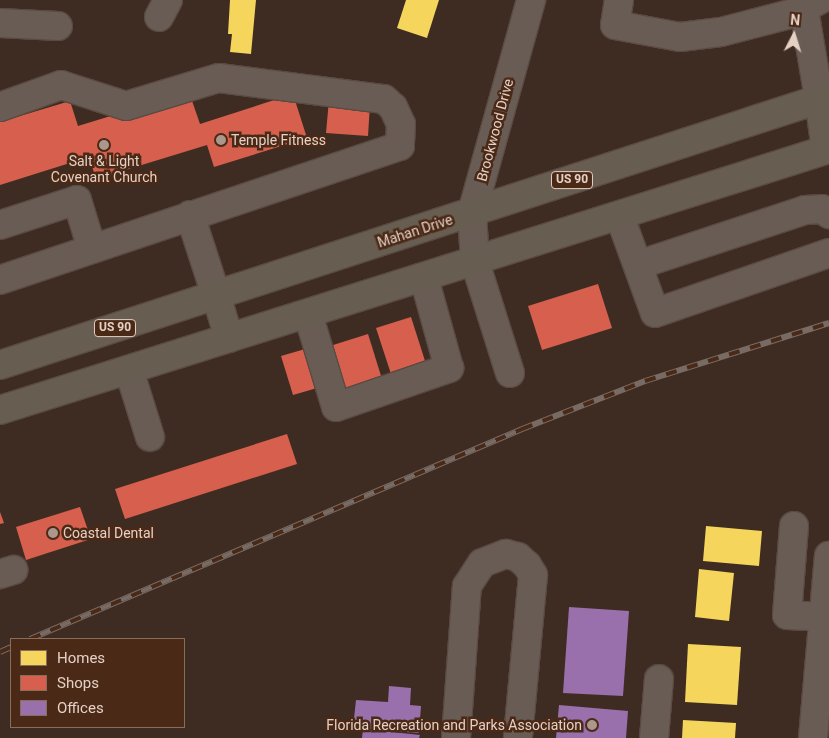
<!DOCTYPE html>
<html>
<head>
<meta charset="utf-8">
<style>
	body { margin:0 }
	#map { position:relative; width:829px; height:738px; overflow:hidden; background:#3e2c23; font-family:Roboto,sans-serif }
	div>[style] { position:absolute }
	.homes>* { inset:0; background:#f6d55c }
	.shops>* { inset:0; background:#d6604d }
	.offices>* { inset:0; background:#9970ab }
	.roads { filter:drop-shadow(1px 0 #5a4a42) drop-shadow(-1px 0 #5a4a42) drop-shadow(0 1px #5a4a42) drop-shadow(0 -1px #5a4a42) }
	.minor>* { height:28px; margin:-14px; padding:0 14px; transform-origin:14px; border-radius:14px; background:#695c55 }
	.major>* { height:28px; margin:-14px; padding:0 14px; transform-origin:14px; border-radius:14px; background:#685d51 }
	.rail>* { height:5.5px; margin-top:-2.75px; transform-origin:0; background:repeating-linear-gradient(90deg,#4a2917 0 11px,#786b64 0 22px); box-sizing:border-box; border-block:1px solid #786b64 }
	.dots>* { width:14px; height:14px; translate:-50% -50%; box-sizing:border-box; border:2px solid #4a2917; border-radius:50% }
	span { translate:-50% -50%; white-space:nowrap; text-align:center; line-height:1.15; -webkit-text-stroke:5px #4a2917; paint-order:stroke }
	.shield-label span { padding:1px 4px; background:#4a2917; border:1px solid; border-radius:4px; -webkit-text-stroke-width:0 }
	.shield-label { font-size:12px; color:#e5d0c4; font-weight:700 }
	.street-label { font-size:14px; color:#e5d0c4 }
	.poi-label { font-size:14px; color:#e5d0c4 }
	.left { translate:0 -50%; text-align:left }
	.right { translate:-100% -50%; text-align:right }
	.legend { position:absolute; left:10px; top:638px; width:175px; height:90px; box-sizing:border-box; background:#4a2917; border:1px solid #886c5c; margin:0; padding:6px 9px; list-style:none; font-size:15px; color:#e5d0c4 }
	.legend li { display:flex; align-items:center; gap:10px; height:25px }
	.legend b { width:25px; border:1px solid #886c5c }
	.north { position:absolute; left:769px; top:10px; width:50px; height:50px; -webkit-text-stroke:4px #4a2917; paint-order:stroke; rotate:5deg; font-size:14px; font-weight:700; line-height:20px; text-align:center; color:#e5d0c4 }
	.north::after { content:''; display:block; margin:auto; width:18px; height:22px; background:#e5d0c4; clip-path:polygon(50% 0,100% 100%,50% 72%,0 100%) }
</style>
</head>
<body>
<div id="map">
	<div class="homes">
		<div style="clip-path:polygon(230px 0,256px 0,251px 54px,230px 52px,232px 34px,228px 34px)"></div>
		<div style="clip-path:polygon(406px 0,439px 0,427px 38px,397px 28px)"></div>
		<div style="clip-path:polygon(706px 526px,762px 531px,759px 566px,703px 561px)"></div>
		<div style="clip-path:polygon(699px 569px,734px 573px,729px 621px,695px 617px)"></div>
		<div style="clip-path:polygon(688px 644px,741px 647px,737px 705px,685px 702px)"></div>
		<div style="clip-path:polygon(683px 720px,736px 723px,735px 738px,682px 738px)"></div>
	</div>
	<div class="shops">
		<div style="clip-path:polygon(189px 92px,200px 124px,293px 94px,307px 138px,214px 167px,207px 145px,96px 179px,89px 157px,0 185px,0 122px,70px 101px,78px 126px)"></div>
		<div style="clip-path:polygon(329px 100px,370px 104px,368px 136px,326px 133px)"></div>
		<div style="clip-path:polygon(598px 284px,612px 328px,542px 350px,528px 306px)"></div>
		<div style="clip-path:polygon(411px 317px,426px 364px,391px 374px,376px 328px)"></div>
		<div style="clip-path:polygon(368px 334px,382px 379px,345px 391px,330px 346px)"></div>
		<div style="clip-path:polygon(312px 347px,324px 386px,293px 395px,281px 356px)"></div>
		<div style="clip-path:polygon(287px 434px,297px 464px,125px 519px,115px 489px)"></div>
		<div style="clip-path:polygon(80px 507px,91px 539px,26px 560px,16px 527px)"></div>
		<div style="clip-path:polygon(0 512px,4px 523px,0 524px)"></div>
	</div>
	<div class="offices">
		<div style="clip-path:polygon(569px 607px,629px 611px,623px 696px,563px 693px)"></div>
		<div style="clip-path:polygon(389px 686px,411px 688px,410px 705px,421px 706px,419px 733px,353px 728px,356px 700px,388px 702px)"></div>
		<div style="clip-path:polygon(559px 705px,628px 711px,626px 738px,556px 738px)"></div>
		<div style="clip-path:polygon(363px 729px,420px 735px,419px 738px,362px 738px)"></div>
	</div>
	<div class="roads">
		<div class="minor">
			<div style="left:619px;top:0;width:25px;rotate:99deg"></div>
			<div style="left:615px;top:25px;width:66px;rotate:10.5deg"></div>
			<div style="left:680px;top:37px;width:41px;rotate:-7deg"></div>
			<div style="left:721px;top:32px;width:75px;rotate:-14.6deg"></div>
			<div style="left:794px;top:13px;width:28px;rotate:-27deg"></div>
			<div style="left:804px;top:9px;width:91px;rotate:80.5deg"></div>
			<div style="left:159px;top:17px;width:19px;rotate:-62deg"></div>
			<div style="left:0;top:23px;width:58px;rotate:3deg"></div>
			<div style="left:0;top:107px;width:65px;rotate:-19.8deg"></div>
			<div style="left:61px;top:85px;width:68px;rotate:17.9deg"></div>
			<div style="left:126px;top:106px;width:97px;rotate:-16.8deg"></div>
			<div style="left:219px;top:78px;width:166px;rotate:7.3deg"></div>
			<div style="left:384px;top:99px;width:12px;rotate:42deg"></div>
			<div style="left:393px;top:107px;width:19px;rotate:65deg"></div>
			<div style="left:401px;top:124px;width:22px;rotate:93deg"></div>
			<div style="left:400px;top:146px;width:422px;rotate:161.5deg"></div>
			<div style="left:190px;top:215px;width:84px;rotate:72deg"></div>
			<div style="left:620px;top:217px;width:102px;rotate:70deg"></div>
			<div style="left:655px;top:313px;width:184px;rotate:-19deg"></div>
			<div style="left:0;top:225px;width:81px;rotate:-18deg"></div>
			<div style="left:77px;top:200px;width:51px;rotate:73deg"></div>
			<div style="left:638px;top:265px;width:176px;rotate:-18.2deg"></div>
			<div style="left:805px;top:210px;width:17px;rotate:-3deg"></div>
			<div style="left:822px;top:209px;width:9px;rotate:36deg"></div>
			<div style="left:308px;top:314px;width:97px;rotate:73.2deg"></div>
			<div style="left:336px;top:407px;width:120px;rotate:-19deg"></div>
			<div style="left:449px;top:368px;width:93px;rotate:-105.5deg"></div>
			<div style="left:129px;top:370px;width:70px;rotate:72.6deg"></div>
			<div style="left:510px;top:373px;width:116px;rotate:-107.5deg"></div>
			<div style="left:475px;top:262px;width:49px;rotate:-93.5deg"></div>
			<div style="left:472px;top:213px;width:221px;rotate:-74.5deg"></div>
			<div style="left:794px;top:526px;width:89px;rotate:94.5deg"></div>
			<div style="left:787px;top:615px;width:36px;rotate:3deg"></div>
			<div style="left:0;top:574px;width:14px;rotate:-17deg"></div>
			<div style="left:456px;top:738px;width:152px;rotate:-85.9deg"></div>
			<div style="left:467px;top:586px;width:27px;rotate:-57deg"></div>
			<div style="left:482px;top:563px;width:26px;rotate:-21deg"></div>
			<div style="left:506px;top:554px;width:12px;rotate:14deg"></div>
			<div style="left:518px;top:557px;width:12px;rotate:42deg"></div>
			<div style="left:527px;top:565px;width:12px;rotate:59deg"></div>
			<div style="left:533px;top:575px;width:164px;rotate:95.3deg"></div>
			<div style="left:654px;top:738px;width:59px;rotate:-85.2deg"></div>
			<div style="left:813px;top:738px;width:183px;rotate:-85deg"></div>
		</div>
		<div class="major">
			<div style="left:819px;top:99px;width:51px;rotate:82.2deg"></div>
			<div style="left:216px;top:295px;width:45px;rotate:73.2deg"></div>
			<div style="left:0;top:365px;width:872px;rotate:-17.98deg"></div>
			<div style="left:0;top:410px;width:869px;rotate:-17.48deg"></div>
		</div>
	</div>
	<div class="rail">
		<div style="left:30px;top:639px;width:535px;rotate:-23.11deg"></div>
		<div style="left:522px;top:429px;width:132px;rotate:-21.3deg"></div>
		<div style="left:645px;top:381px;width:193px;rotate:-17.5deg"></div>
		<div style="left:0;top:652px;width:12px;rotate:-24deg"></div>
	</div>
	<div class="dots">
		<div style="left:221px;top:140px;background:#ab978c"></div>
		<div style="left:104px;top:145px;background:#ab978c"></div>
		<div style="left:53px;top:533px;background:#ab978c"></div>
		<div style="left:592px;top:725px;background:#ab978c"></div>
	</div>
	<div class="shield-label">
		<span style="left:572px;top:180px">US 90</span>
		<span style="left:115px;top:328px">US 90</span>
	</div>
	<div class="street-label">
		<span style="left:495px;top:130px;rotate:-75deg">Brookwood Drive</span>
		<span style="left:415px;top:231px;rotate:-18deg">Mahan Drive</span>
	</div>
	<div class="poi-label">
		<span class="left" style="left:231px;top:140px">Temple Fitness</span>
		<span style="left:104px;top:169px">Salt &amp; Light<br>Covenant Church</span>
		<span class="left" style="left:63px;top:533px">Coastal Dental</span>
		<span class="right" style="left:582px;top:725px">Florida Recreation and Parks Association</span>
	</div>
	<ul class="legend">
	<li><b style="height:14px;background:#f6d55c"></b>Homes</li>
	<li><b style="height:14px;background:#d6604d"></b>Shops</li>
	<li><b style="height:14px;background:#9970ab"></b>Offices</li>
	</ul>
	<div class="north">N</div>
</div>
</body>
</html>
